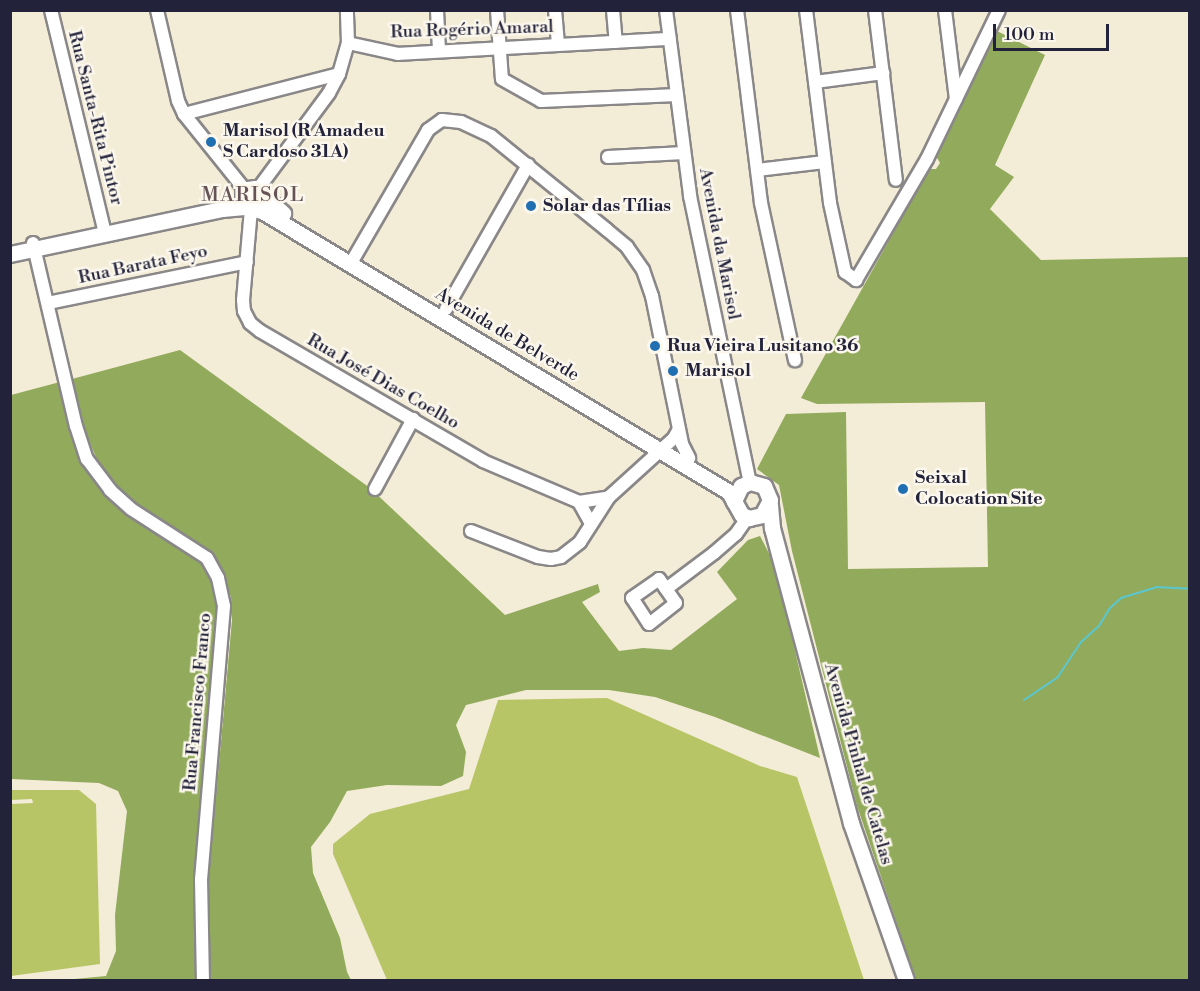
<!DOCTYPE html>
<html>
<head>
<meta charset="utf-8">
<style>
	body { margin:0 }
	#map { position:relative; width:1200px; height:991px; overflow:hidden; background:#f3ecd6; font-family:"Libre Bodoni",serif }
	div>[style] { position:absolute }
	.green>* { inset:0; background:#b8c566 }
	.forest>* { inset:0; background:#92aa5b }
	.stream>* { height:2px; margin:-1px; padding:0 1px; transform-origin:1px; border-radius:1px; background:#5ac7d0 }
	.roads { filter:drop-shadow(2px 0 #8a8788) drop-shadow(-2px 0 #8a8788) drop-shadow(0 2px #8a8788) drop-shadow(0 -2px #8a8788) }
	.minor>* { height:12px; margin:-6px; padding:0 6px; transform-origin:6px; border-radius:6px; background:#fff }
	.major>* { height:15px; margin:-7.5px; padding:0 7.5px; transform-origin:7.5px; border-radius:7.5px; background:#fff }
	.dots>* { width:16px; height:16px; translate:-50% -50%; box-sizing:border-box; border:3px solid #fbf7ec; border-radius:50% }
	span { translate:-50% -50%; white-space:nowrap; text-align:center; line-height:1.15; -webkit-text-stroke:5px #fbf7ec; paint-order:stroke }
	.street-label { font-size:18px; color:#22223b }
	.poi-label { font-size:18px; color:#22223b; font-weight:700 }
	.left { translate:0 -50%; text-align:left }
	.neighbourhood-label { font-size:20px; color:#655357; letter-spacing:1.5px }
	.frame { position:absolute; inset:0; border:12px solid #22223b; pointer-events:none }
	.scale { position:absolute; left:993px; top:24px; width:116px; height:27px; box-sizing:border-box; border:3px solid #22223b; border-top:0; padding-left:8px; font-size:18px; line-height:21px; white-space:nowrap; color:#22223b; -webkit-text-stroke:4px #fbf7ec; paint-order:stroke }
</style>
</head>
<body>
<div id="map">
	<div class="green">
		<div style="clip-path:polygon(607px 698px,760px 766px,797px 777px,864px 980px,387px 980px,333px 854px,333px 844px,370px 814px,469px 789px,498px 700px)"></div>
		<div style="clip-path:polygon(11px 790px,79px 790px,96px 804px,100px 964px,11px 976px,11px 804px,33px 803px,32px 799px,11px 800px)"></div>
	</div>
	<div class="forest">
		<div style="clip-path:polygon(997px 31px,1045px 55px,995px 165px,1014px 177px,990px 209px,1041px 260px,1189px 257px,1189px 980px,916px 980px,857px 806px,792px 551px,779px 485px,757px 469px,786px 414px,846px 412px,848px 569px,988px 567px,985px 402px,817px 404px,801px 398px,929px 169px,936px 169px,940px 163px,936px 156px)"></div>
		<div style="clip-path:polygon(180px 350px,370px 488px,505px 615px,598px 584px,600px 592px,582px 602px,619px 651px,643px 648px,671px 650px,737px 599px,717px 572px,748px 540px,760px 536px,775px 565px,820px 758px,715px 717px,655px 697px,609px 690px,526px 690px,466px 705px,456px 725px,466px 752px,463px 776px,441px 786px,387px 785px,347px 791px,330px 822px,311px 847px,313px 873px,340px 938px,347px 972px,351px 980px,208px 980px,207px 897px,232px 620px,231px 597px,216px 561px,206px 549px,128px 498px,106px 475px,95px 455px,83px 426px,72px 379px)"></div>
		<div style="clip-path:polygon(60px 382px,69px 431px,92px 478px,124px 512px,191px 552px,212px 577px,218px 607px,198px 980px,64px 980px,106px 976px,116px 951px,115px 915px,127px 811px,118px 791px,99px 783px,11px 779px,11px 395px)"></div>
	</div>
	<div class="stream">
		<div style="left:1024px;top:700px;width:40px;rotate:-34deg"></div>
		<div style="left:1057px;top:678px;width:43px;rotate:-56.3deg"></div>
		<div style="left:1081px;top:642px;width:24px;rotate:-42deg"></div>
		<div style="left:1099px;top:626px;width:21px;rotate:-59deg"></div>
		<div style="left:1110px;top:608px;width:15px;rotate:-42deg"></div>
		<div style="left:1121px;top:598px;width:37px;rotate:-17deg"></div>
		<div style="left:1156px;top:587px;width:34px;rotate:3deg"></div>
	</div>
	<div class="roads">
		<div class="minor">
			<div style="left:51px;top:10px;width:230px;rotate:76.4deg"></div>
			<div style="left:157px;top:10px;width:93px;rotate:77deg"></div>
			<div style="left:178px;top:101px;width:14px;rotate:65deg"></div>
			<div style="left:184px;top:114px;width:99px;rotate:51.2deg"></div>
			<div style="left:437px;top:10px;width:41px;rotate:87.2deg"></div>
			<div style="left:497px;top:10px;width:69px;rotate:85.9deg"></div>
			<div style="left:502px;top:79px;width:45px;rotate:29.4deg"></div>
			<div style="left:541px;top:101px;width:136px;rotate:-2.5deg"></div>
			<div style="left:555px;top:10px;width:35px;rotate:85deg"></div>
			<div style="left:613px;top:10px;width:32px;rotate:85deg"></div>
			<div style="left:666px;top:10px;width:188px;rotate:82.6deg"></div>
			<div style="left:690px;top:196px;width:292px;rotate:78.2deg"></div>
			<div style="left:737px;top:10px;width:194px;rotate:82.9deg"></div>
			<div style="left:761px;top:203px;width:161px;rotate:77.8deg"></div>
			<div style="left:806px;top:10px;width:194px;rotate:82.9deg"></div>
			<div style="left:830px;top:203px;width:71px;rotate:77.7deg"></div>
			<div style="left:845px;top:272px;width:14px;rotate:36deg"></div>
			<div style="left:856px;top:280px;width:140px;rotate:-59.6deg"></div>
			<div style="left:927px;top:159px;width:165px;rotate:-64.2deg"></div>
			<div style="left:875px;top:10px;width:171px;rotate:83deg"></div>
			<div style="left:945px;top:10px;width:90px;rotate:83deg"></div>
			<div style="left:348px;top:43px;width:51px;rotate:12.4deg"></div>
			<div style="left:398px;top:54px;width:272px;rotate:-3.2deg"></div>
			<div style="left:815px;top:82px;width:69px;rotate:-7.5deg"></div>
			<div style="left:184px;top:114px;width:160px;rotate:-14.5deg"></div>
			<div style="left:608px;top:157px;width:76px;rotate:-3deg"></div>
			<div style="left:757px;top:170px;width:68px;rotate:-6.7deg"></div>
			<div style="left:258px;top:189px;width:119px;rotate:-53.5deg"></div>
			<div style="left:329px;top:93px;width:21px;rotate:-62deg"></div>
			<div style="left:339px;top:74px;width:32px;rotate:-74deg"></div>
			<div style="left:348px;top:43px;width:33px;rotate:-92deg"></div>
			<div style="left:251px;top:209px;width:91px;rotate:95deg"></div>
			<div style="left:243px;top:300px;width:11px;rotate:85deg"></div>
			<div style="left:244px;top:311px;width:13px;rotate:63deg"></div>
			<div style="left:250px;top:323px;width:13px;rotate:39deg"></div>
			<div style="left:260px;top:331px;width:258px;rotate:30.2deg"></div>
			<div style="left:483px;top:461px;width:104px;rotate:23.1deg"></div>
			<div style="left:579px;top:502px;width:30px;rotate:-9deg"></div>
			<div style="left:33px;top:243px;width:188px;rotate:76.8deg"></div>
			<div style="left:76px;top:426px;width:35px;rotate:72deg"></div>
			<div style="left:87px;top:459px;width:39px;rotate:53deg"></div>
			<div style="left:110px;top:490px;width:28px;rotate:42deg"></div>
			<div style="left:131px;top:509px;width:90px;rotate:32.8deg"></div>
			<div style="left:207px;top:558px;width:23px;rotate:61deg"></div>
			<div style="left:218px;top:578px;width:29px;rotate:78deg"></div>
			<div style="left:224px;top:606px;width:274px;rotate:94.8deg"></div>
			<div style="left:201px;top:879px;width:101px;rotate:88.9deg"></div>
			<div style="left:351px;top:263px;width:154px;rotate:-59.9deg"></div>
			<div style="left:428px;top:130px;width:17px;rotate:-36deg"></div>
			<div style="left:442px;top:120px;width:19px;rotate:6deg"></div>
			<div style="left:461px;top:122px;width:33px;rotate:25deg"></div>
			<div style="left:491px;top:136px;width:149px;rotate:39deg"></div>
			<div style="left:607px;top:230px;width:26px;rotate:40deg"></div>
			<div style="left:627px;top:247px;width:28px;rotate:55deg"></div>
			<div style="left:643px;top:270px;width:28px;rotate:71deg"></div>
			<div style="left:652px;top:296px;width:151px;rotate:78.5deg"></div>
			<div style="left:682px;top:444px;width:16px;rotate:63deg"></div>
			<div style="left:48px;top:303px;width:203px;rotate:-11.6deg"></div>
			<div style="left:446px;top:309px;width:166px;rotate:-60.3deg"></div>
			<div style="left:375px;top:489px;width:80px;rotate:-61.5deg"></div>
			<div style="left:579px;top:502px;width:25px;rotate:61deg"></div>
			<div style="left:471px;top:531px;width:72px;rotate:21.2deg"></div>
			<div style="left:538px;top:557px;width:13px;rotate:9deg"></div>
			<div style="left:551px;top:559px;width:10px;rotate:-11deg"></div>
			<div style="left:561px;top:557px;width:24px;rotate:-38deg"></div>
			<div style="left:580px;top:542px;width:54px;rotate:-57.2deg"></div>
			<div style="left:609px;top:497px;width:88px;rotate:-42.2deg"></div>
			<div style="left:674px;top:438px;width:10px;rotate:-61deg"></div>
			<div style="left:659px;top:579px;width:29px;rotate:55deg"></div>
			<div style="left:676px;top:603px;width:34px;rotate:142deg"></div>
			<div style="left:649px;top:624px;width:31px;rotate:-123deg"></div>
			<div style="left:632px;top:598px;width:33px;rotate:-35deg"></div>
			<div style="left:666px;top:589px;width:60px;rotate:-36.9deg"></div>
			<div style="left:714px;top:553px;width:29px;rotate:-41deg"></div>
			<div style="left:736px;top:534px;width:19px;rotate:-55deg"></div>
		</div>
		<div class="major">
			<div style="left:247px;top:207px;width:7px;rotate:-124deg"></div>
			<div style="left:243px;top:201px;width:7px;rotate:-90deg"></div>
			<div style="left:243px;top:194px;width:7px;rotate:-45deg"></div>
			<div style="left:248px;top:189px;width:7px;rotate:-8deg"></div>
			<div style="left:255px;top:188px;width:38px;rotate:42deg"></div>
			<div style="left:10px;top:254px;width:217px;rotate:-12deg"></div>
			<div style="left:222px;top:209px;width:25px;rotate:-5deg"></div>
			<div style="left:247px;top:207px;width:16px;rotate:15deg"></div>
			<div style="left:262px;top:211px;width:545px;rotate:31.04deg"></div>
			<div style="left:729px;top:492px;width:26px;rotate:61deg"></div>
			<div style="left:742px;top:515px;width:8px;rotate:23deg"></div>
			<div style="left:749px;top:518px;width:13px;rotate:-13deg"></div>
			<div style="left:762px;top:515px;width:17px;rotate:-62deg"></div>
			<div style="left:770px;top:500px;width:15px;rotate:-113deg"></div>
			<div style="left:764px;top:486px;width:15px;rotate:-164deg"></div>
			<div style="left:750px;top:482px;width:10px;rotate:156deg"></div>
			<div style="left:741px;top:486px;width:17px;rotate:115deg"></div>
			<div style="left:770px;top:505px;width:23px;rotate:85deg"></div>
			<div style="left:772px;top:528px;width:305px;rotate:75deg"></div>
			<div style="left:851px;top:823px;width:166px;rotate:70.7deg"></div>
		</div>
	</div>
	<div class="dots">
		<div style="left:211px;top:142px;background:#1f6fb2"></div>
		<div style="left:531px;top:206px;background:#1f6fb2"></div>
		<div style="left:655px;top:346px;background:#1f6fb2"></div>
		<div style="left:673px;top:371px;background:#1f6fb2"></div>
		<div style="left:903px;top:489px;background:#1f6fb2"></div>
	</div>
	<div class="street-label">
		<span style="left:472px;top:30px;rotate:-2deg">Rua Rogério Amaral</span>
		<span style="left:95px;top:118px;rotate:76deg">Rua Santa-Rita Pintor</span>
		<span style="left:719px;top:244px;rotate:79deg">Avenida da Marisol</span>
		<span style="left:143px;top:265px;rotate:-12deg">Rua Barata Feyo</span>
		<span style="left:507px;top:335px;rotate:31deg">Avenida de Belverde</span>
		<span style="left:383px;top:382px;rotate:30deg">Rua José Dias Coelho</span>
		<span style="left:198px;top:702px;rotate:-85deg">Rua Francisco Franco</span>
		<span style="left:858px;top:764px;rotate:74deg">Avenida Pinhal de Catelas</span>
	</div>
	<div class="poi-label">
		<span class="left" style="left:223px;top:142px">Marisol (R Amadeu<br>S Cardoso 31A)</span>
		<span class="left" style="left:543px;top:206px">Solar das Tílias</span>
		<span class="left" style="left:667px;top:346px">Rua Vieira Lusitano 36</span>
		<span class="left" style="left:685px;top:371px">Marisol</span>
		<span class="left" style="left:915px;top:489px">Seixal<br>Colocation Site</span>
	</div>
	<div class="neighbourhood-label">
		<span style="left:253px;top:195px">MARISOL</span>
	</div>
	<div class="frame"></div>
	<div class="scale">100 m</div>
</div>
</body>
</html>
